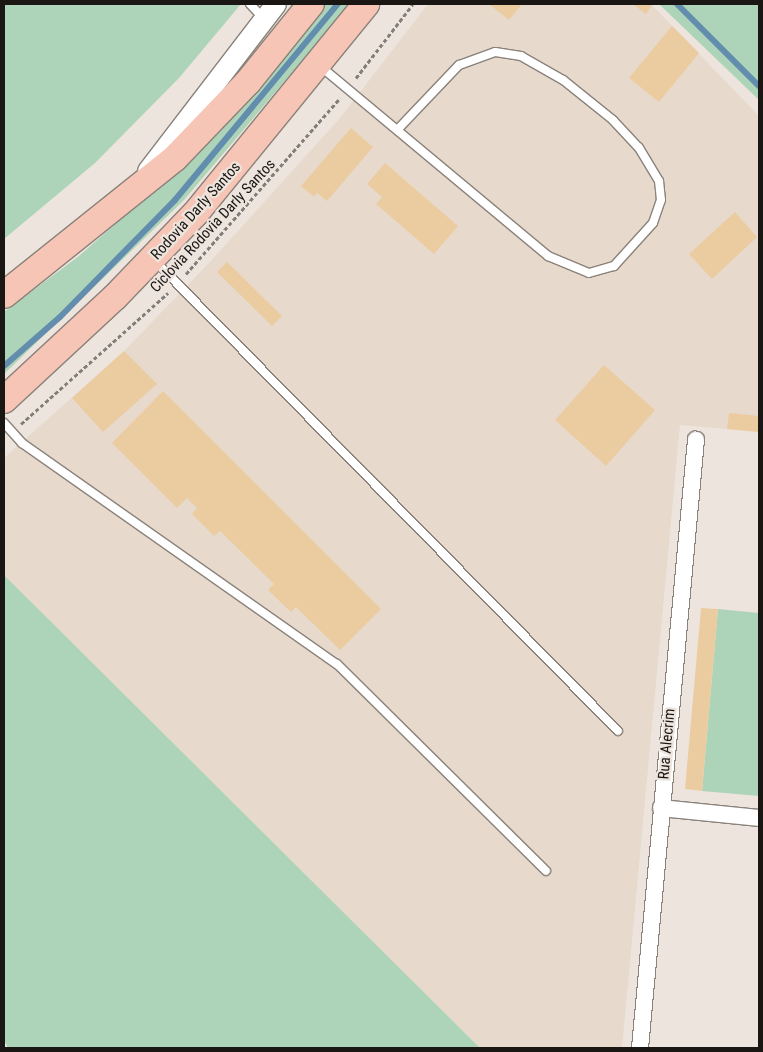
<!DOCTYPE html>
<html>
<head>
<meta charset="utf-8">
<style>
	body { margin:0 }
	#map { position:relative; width:763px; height:1052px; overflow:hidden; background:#ede5dd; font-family:"Roboto Condensed",sans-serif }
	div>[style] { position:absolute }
	.built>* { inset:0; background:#e7d9cb }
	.green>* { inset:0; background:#add3b9 }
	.stream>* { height:6px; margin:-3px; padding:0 3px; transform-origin:3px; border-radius:3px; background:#628dad }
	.building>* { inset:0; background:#ebcca0 }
	.path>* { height:3px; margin-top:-1.5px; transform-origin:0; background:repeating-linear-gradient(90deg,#847e79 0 4px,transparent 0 6.5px) }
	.roads { filter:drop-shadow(1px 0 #8a827b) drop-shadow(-1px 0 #8a827b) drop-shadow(0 1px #8a827b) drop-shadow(0 -1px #8a827b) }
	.service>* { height:8px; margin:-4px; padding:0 4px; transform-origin:4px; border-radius:4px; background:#fff }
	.minor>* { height:16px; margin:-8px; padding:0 8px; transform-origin:8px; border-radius:8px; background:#fff }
	.tertiary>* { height:20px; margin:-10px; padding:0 10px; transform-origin:10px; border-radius:10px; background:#fff }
	.primary>* { height:26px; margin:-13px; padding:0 13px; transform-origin:13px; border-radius:13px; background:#f6c5b5 }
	span { translate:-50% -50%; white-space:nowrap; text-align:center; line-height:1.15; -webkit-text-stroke:4.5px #ede5dd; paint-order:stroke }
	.street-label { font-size:15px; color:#191613 }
	.frame { position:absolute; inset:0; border:5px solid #191613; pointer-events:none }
</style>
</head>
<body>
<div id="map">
	<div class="built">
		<div style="clip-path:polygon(428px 4px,651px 4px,759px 116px,759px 432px,680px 425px,622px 1048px,480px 1048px,4px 575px,4px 458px,124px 351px,209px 263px,340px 118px)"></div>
	</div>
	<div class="green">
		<div style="clip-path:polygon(4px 4px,241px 4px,179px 78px,95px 163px,4px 239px)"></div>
		<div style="clip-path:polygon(323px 4px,350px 4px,184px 200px,4px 374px,4px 312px,79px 256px,182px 165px)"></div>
		<div style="clip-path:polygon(659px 4px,759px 4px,759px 100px)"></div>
		<div style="clip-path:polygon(4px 575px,480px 1048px,8px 1048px,4px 1040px)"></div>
		<div style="clip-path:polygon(718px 609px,759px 613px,759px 796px,702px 791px)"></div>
	</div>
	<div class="stream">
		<div style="left:677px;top:4px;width:116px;rotate:45deg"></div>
		<div style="left:4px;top:366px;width:74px;rotate:-41.2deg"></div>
		<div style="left:60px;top:317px;width:164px;rotate:-45.5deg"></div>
		<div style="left:175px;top:200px;width:255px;rotate:-50.3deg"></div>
	</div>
	<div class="building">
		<div style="clip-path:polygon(489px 4px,522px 4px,509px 20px)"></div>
		<div style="clip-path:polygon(633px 4px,651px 4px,652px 5px,646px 14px)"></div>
		<div style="clip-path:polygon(672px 26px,699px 53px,659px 102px,629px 78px)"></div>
		<div style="clip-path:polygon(351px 128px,373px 147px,327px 201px,317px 193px,314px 197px,301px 186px)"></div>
		<div style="clip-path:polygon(385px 163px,458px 226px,434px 254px,376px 204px,382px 197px,367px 184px)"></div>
		<div style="clip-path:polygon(735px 212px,757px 237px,712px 279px,689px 254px)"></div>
		<div style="clip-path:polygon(227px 262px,282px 316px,272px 326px,217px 272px)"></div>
		<div style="clip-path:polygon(124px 351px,157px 384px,103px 432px,72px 398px)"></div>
		<div style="clip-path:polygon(604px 365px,655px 410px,606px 466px,555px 420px)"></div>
		<div style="clip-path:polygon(163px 391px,381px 609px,340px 650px,296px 607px,291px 612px,268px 590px,274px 584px,220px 531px,214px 536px,192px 514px,197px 508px,187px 498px,177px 508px,112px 443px)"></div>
		<div style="clip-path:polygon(729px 413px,759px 416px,759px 432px,727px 429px)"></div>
		<div style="clip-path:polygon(701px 608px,718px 609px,702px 791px,685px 789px)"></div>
	</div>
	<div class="path">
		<div style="left:356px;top:78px;width:93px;rotate:-52.4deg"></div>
		<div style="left:186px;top:274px;width:234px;rotate:-48.8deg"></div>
		<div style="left:21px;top:424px;width:197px;rotate:-41.7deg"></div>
	</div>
	<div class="roads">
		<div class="service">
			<div style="left:250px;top:4px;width:19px;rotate:47deg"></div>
			<div style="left:320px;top:66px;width:297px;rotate:39.8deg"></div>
			<div style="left:548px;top:256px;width:44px;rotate:22.5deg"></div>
			<div style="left:589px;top:273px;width:26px;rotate:-16deg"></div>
			<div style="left:614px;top:266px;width:58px;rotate:-47.8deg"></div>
			<div style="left:653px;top:223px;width:24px;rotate:-71deg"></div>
			<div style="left:661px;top:200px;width:19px;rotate:-96deg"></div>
			<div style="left:659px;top:181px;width:39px;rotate:-121deg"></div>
			<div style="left:639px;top:148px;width:38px;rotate:-133deg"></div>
			<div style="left:613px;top:120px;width:64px;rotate:-141.3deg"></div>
			<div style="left:563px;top:80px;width:48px;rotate:-150.3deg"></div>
			<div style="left:521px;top:56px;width:26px;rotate:-171deg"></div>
			<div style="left:495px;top:52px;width:38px;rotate:160deg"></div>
			<div style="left:459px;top:65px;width:88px;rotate:133.6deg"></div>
			<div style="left:154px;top:260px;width:661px;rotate:45.43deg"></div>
			<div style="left:4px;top:423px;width:27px;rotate:48deg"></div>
			<div style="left:22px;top:443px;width:385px;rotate:35.1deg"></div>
			<div style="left:337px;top:664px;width:294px;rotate:44.7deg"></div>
		</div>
		<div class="minor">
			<div style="left:661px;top:808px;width:99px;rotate:5.8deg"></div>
			<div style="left:640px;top:1048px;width:611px;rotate:-84.74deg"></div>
		</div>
		<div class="tertiary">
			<div style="left:148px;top:171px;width:210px;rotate:-52.5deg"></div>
		</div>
		<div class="primary">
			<div style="left:4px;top:295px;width:219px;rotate:-38.7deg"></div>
			<div style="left:175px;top:158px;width:105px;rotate:-46.2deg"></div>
			<div style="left:248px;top:82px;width:100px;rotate:-51.1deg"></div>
			<div style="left:4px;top:400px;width:151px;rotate:-42.9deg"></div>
			<div style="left:115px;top:297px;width:115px;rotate:-46.1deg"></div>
			<div style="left:195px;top:214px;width:271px;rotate:-50.8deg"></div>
		</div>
	</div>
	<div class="street-label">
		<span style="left:196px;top:211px;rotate:-48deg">Rodovia Darly Santos</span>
		<span style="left:213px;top:226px;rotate:-47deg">Ciclovia Rodovia Darly Santos</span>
		<span style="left:667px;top:744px;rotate:-85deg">Rua Alecrim</span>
	</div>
	<div class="frame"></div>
</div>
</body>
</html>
